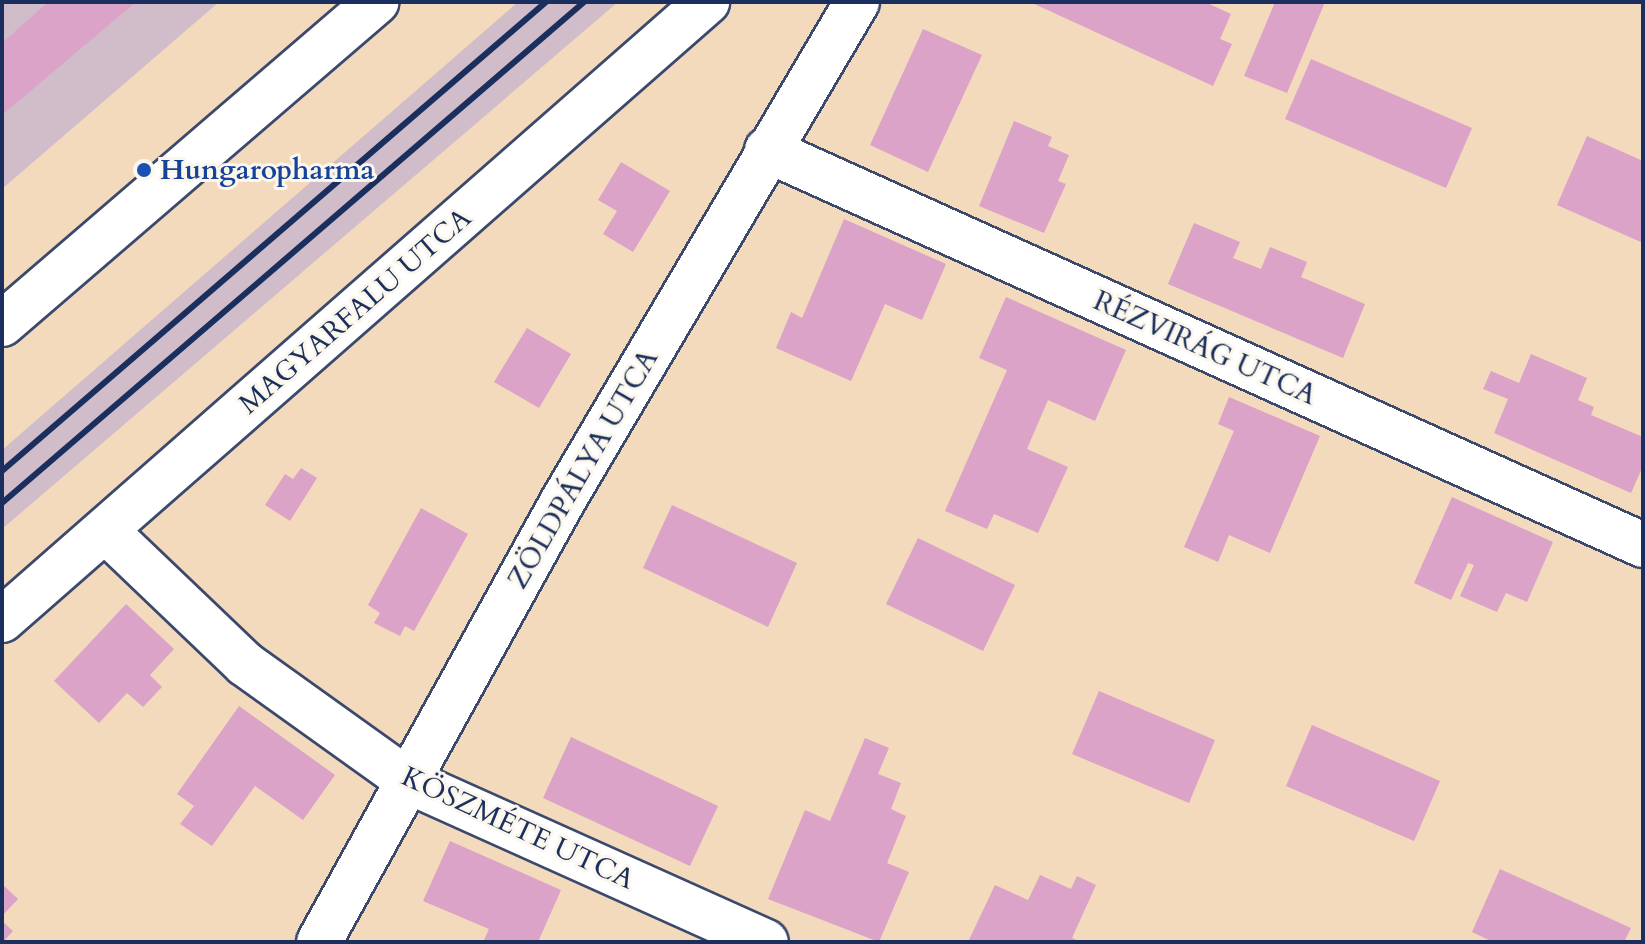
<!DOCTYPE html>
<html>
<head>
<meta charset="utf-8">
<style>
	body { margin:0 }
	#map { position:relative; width:1645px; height:944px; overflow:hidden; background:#f3dabc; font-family:Cardo,serif }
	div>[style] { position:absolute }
	.industrial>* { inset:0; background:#d1bdc9 }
	.building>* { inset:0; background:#dba3c7 }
	.roads { filter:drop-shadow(2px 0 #3b496c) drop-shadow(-2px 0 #3b496c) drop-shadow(0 2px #3b496c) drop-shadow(0 -2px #3b496c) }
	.minor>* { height:44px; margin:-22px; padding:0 22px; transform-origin:22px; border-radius:22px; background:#fff }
	.tertiary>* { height:44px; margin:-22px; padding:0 22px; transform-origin:22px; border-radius:22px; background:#fff }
	.rail>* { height:6px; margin:-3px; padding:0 3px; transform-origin:3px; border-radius:3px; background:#1b2f5e }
	.dots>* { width:22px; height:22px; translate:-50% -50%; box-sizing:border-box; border:4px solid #fbf7ec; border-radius:50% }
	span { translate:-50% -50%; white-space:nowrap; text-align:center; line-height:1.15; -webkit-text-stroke:6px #fbf7ec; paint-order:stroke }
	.transit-label { font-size:28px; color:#164399; font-weight:700 }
	.left { translate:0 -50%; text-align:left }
	.street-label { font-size:28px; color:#1b2f5e }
	.frame { position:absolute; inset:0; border:4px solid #1b2f5e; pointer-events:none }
</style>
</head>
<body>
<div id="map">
	<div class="industrial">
		<div style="clip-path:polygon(2px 2px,219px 2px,2px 189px)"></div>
		<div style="clip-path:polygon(518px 2px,618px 2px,2px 529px,2px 450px)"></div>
	</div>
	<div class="building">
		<div style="clip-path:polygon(48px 2px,136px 2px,2px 115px,2px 43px)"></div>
		<div style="clip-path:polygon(1030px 2px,1205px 2px,1231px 14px,1220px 39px,1232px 44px,1213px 86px)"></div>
		<div style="clip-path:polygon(1275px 2px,1325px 2px,1287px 93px,1244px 76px)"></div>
		<div style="clip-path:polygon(923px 29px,982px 55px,928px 172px,870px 145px)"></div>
		<div style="clip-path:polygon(1311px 59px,1472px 128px,1446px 188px,1285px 119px)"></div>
		<div style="clip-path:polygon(1014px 121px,1052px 137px,1048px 146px,1069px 155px,1058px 181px,1066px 184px,1044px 233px,979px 206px)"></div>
		<div style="clip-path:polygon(1587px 136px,1643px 161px,1643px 243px,1557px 205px)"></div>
		<div style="clip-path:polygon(621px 162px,670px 191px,633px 252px,603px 234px,617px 211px,598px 200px)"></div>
		<div style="clip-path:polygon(844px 219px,946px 264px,922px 320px,885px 304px,851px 381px,776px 348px,791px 312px,802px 318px)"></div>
		<div style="clip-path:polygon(1194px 223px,1240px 242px,1233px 258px,1261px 269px,1270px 247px,1307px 262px,1301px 277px,1365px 304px,1343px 358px,1168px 284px)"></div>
		<div style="clip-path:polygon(1006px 297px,1126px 350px,1095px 421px,1048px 400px,1027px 449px,1068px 467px,1038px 533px,994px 514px,987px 529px,945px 511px,1007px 370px,979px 358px)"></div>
		<div style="clip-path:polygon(527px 328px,571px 354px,539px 408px,494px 382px)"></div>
		<div style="clip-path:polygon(1531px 354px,1587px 378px,1578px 400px,1594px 407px,1591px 415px,1643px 437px,1643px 466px,1631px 493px,1494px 433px,1508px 399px,1483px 389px,1491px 371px,1519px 383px)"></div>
		<div style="clip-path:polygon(1229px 397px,1320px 436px,1270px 553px,1229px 535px,1218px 562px,1184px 547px,1234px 431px,1218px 424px)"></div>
		<div style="clip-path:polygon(301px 468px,317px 478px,290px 521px,265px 505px,285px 474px,293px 479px)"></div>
		<div style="clip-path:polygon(1452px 497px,1553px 542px,1527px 602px,1506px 593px,1497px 612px,1460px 596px,1474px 565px,1468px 563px,1451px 600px,1414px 583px)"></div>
		<div style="clip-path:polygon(672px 505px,797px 563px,768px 627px,643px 568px)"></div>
		<div style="clip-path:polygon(421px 508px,468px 534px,414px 631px,405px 626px,400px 636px,374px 623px,380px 613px,368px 605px)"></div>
		<div style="clip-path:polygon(918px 538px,1015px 585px,983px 651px,886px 604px)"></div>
		<div style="clip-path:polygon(126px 604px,174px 649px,150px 675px,162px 687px,143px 707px,127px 693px,99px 723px,54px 681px)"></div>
		<div style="clip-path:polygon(1099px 691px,1215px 740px,1189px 803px,1072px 754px)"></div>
		<div style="clip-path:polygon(239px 706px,335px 775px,303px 820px,255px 786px,212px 846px,180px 824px,194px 806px,177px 794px)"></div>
		<div style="clip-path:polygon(1312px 725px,1440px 781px,1414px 841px,1286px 786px)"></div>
		<div style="clip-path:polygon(571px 737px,718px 806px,690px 866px,543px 798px)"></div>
		<div style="clip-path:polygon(865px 738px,889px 748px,878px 774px,901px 783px,891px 809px,906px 816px,887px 863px,909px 872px,879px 942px,768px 899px,805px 810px,830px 821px)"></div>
		<div style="clip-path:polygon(450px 841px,561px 890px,538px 942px,483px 942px,489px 929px,423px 901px)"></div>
		<div style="clip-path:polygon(1500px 869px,1631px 928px,1624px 942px,1493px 942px,1472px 932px)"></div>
		<div style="clip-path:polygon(1040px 875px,1071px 889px,1077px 876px,1096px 885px,1072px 938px,1081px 942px,968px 942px,995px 885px,1028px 900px)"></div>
		<div style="clip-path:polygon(2px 884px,18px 899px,2px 916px)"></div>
		<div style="clip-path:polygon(2px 921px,13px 931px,3px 942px,2px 942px)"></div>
	</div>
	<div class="roads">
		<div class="minor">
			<div style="left:767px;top:150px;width:961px;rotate:24.27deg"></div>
			<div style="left:106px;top:531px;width:192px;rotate:43.7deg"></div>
			<div style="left:245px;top:664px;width:203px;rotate:35.6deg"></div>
			<div style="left:410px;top:782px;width:390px;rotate:24.2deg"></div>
			<div style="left:2px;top:620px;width:938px;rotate:-41.24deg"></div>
			<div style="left:319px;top:942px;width:506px;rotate:-61.06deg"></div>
			<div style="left:564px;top:499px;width:577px;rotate:-59.48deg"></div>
		</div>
		<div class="tertiary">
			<div style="left:2px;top:324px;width:494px;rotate:-40.7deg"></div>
		</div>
	</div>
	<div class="rail">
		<div style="left:2px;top:471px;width:718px;rotate:-40.77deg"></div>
		<div style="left:2px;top:503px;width:768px;rotate:-40.72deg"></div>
	</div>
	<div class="dots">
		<div style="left:144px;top:170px;background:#1a4fb4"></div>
	</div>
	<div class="transit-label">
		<span class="left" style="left:160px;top:170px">Hungaropharma</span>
	</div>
	<div class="street-label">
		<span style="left:355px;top:311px;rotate:-41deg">MAGYARFALU UTCA</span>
		<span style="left:1205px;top:348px;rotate:24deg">RÉZVIRÁG UTCA</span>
		<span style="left:583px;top:469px;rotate:-60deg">ZÖLDPÁLYA UTCA</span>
		<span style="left:518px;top:828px;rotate:25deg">KÖSZMÉTE UTCA</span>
	</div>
	<div class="frame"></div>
</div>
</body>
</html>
